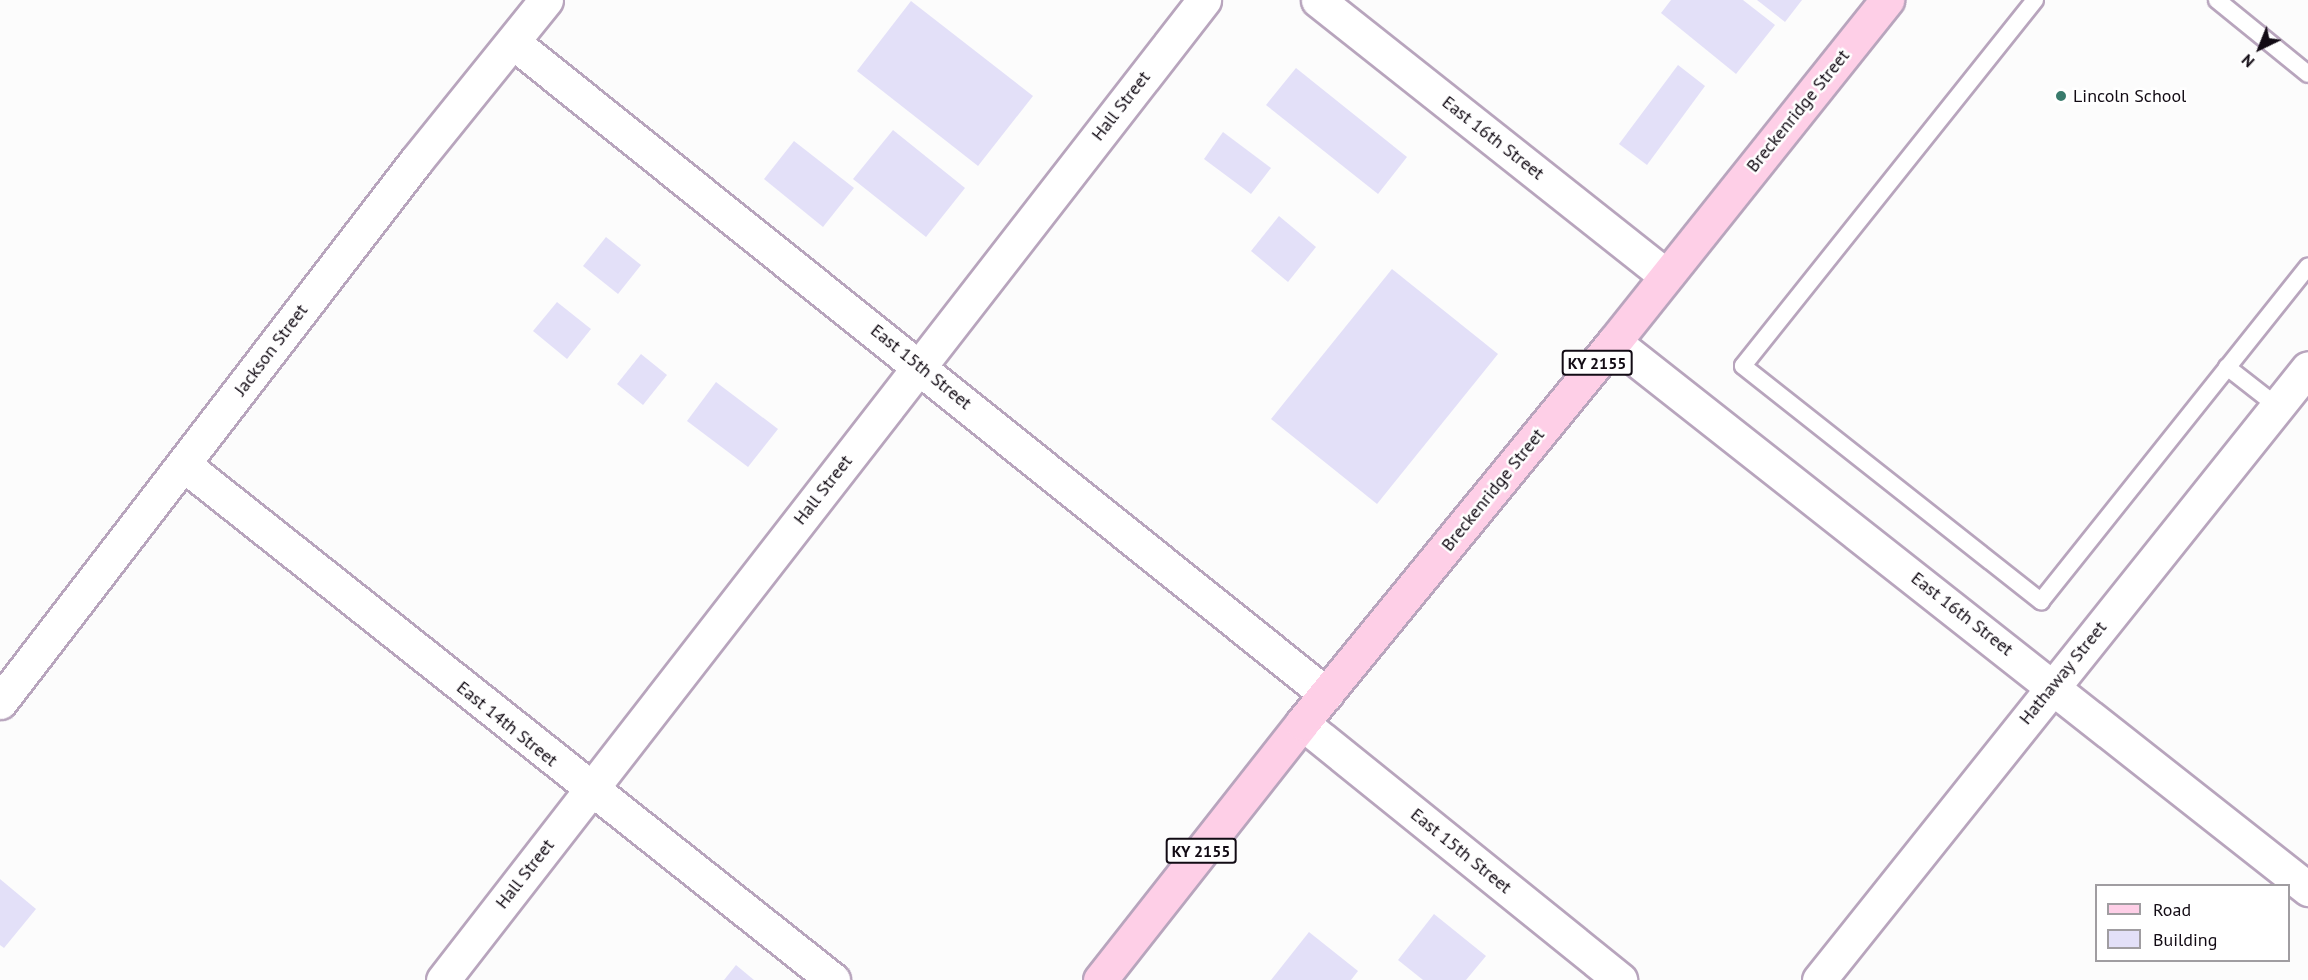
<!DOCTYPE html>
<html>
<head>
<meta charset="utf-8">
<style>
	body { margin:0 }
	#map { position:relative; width:2308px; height:980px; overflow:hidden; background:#fcfcfc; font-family:"PT Sans",sans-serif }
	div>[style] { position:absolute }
	.building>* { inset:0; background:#e3e0f8 }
	.roads { filter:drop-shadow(2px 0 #b8a5bd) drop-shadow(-2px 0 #b8a5bd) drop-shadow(0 2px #b8a5bd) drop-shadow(0 -2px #b8a5bd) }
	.service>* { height:16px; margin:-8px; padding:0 8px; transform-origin:8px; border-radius:8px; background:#fff }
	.minor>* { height:33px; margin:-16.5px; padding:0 16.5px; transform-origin:16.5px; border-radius:16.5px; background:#fff }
	.primary>* { height:33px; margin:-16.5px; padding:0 16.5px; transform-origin:16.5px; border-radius:16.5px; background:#fecfe7 }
	.dots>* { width:16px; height:16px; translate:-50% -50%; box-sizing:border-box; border:3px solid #fff; border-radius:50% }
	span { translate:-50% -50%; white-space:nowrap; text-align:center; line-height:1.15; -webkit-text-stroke:5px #fff; paint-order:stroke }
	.shield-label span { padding:2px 4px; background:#fff; border:2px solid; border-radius:4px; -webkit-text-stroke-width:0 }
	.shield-label { font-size:16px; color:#120b14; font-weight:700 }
	.poi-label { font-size:18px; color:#120b14 }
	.left { translate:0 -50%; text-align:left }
	.street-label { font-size:18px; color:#120b14 }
	.legend { position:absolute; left:2095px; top:884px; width:195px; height:78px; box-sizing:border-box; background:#fff; border:2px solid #a09da1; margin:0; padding:8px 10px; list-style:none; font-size:18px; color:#120b14 }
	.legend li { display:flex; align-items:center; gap:12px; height:30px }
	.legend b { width:30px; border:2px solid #a09da1 }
	.north { position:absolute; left:2230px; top:18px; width:60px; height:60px; -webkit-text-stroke:4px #fff; paint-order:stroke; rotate:223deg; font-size:16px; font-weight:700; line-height:24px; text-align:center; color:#120b14 }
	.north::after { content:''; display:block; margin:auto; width:21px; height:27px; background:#120b14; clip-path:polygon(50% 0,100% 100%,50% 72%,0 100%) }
</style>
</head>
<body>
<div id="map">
	<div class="building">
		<div style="clip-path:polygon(1671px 0,1743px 0,1775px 25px,1736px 74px,1661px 13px)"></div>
		<div style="clip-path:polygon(1757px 0,1802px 0,1785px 22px)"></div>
		<div style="clip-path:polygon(911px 1px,1033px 96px,978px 166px,857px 71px)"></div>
		<div style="clip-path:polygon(1678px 65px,1705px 86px,1647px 165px,1619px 144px)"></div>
		<div style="clip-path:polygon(1296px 68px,1407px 157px,1378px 194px,1266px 105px)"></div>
		<div style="clip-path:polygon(893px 130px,965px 188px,926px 237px,853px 179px)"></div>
		<div style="clip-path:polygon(1223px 132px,1271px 168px,1251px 194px,1204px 159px)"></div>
		<div style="clip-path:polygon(794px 141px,854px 188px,823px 227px,764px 179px)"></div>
		<div style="clip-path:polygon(1279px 216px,1316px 247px,1288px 282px,1251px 251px)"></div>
		<div style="clip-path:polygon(606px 237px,641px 265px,618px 294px,583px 266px)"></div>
		<div style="clip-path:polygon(1392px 269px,1498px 354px,1377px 504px,1271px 419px)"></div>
		<div style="clip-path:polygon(557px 302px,591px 329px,567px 359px,533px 331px)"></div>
		<div style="clip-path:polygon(641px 354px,667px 375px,643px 405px,617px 384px)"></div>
		<div style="clip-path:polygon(716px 382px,778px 429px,748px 467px,687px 421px)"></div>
		<div style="clip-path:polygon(0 879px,36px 909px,4px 948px,0 945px)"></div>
		<div style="clip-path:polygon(1434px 914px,1486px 956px,1466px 980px,1423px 980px,1398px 960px)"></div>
		<div style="clip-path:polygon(1309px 932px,1358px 971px,1351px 980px,1271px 980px)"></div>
		<div style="clip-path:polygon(736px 965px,754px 980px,724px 980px)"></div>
	</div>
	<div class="roads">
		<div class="service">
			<div style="left:2035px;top:0;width:468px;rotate:128.6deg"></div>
			<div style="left:1743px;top:366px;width:380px;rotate:38.3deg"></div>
			<div style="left:2041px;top:601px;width:428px;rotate:-51.4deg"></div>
			<div style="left:2217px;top:0;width:117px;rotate:39.1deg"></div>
			<div style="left:2227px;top:367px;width:63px;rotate:38deg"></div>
		</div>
		<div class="minor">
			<div style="left:1318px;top:0;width:444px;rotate:38.4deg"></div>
			<div style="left:514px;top:43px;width:1041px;rotate:38.72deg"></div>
			<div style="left:1614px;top:342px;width:884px;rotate:38.24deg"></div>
			<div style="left:183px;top:464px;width:830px;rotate:38.44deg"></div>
			<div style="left:0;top:702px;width:682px;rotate:-52.44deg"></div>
			<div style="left:416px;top:161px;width:207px;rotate:-51.1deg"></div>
			<div style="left:1302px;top:723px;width:409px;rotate:38.9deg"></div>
			<div style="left:443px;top:980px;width:1241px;rotate:-52.17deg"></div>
			<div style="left:1819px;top:980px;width:783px;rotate:-51.37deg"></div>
		</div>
		<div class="primary">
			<div style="left:1100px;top:980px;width:327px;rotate:-51.8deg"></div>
			<div style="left:1302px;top:723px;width:492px;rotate:-50.7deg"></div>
			<div style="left:1614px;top:342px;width:438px;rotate:-51.4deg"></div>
		</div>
	</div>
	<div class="dots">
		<div style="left:2061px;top:96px;background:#397b6c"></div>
	</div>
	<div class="shield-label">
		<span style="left:1597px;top:363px">KY 2155</span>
		<span style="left:1201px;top:851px">KY 2155</span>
	</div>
	<div class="poi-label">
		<span class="left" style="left:2073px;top:96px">Lincoln School</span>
	</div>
	<div class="street-label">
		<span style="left:1121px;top:106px;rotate:-52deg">Hall Street</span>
		<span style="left:1798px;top:111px;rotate:-51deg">Breckenridge Street</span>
		<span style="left:1493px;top:138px;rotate:38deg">East 16th Street</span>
		<span style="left:271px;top:350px;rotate:-53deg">Jackson Street</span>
		<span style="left:921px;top:367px;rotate:39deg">East 15th Street</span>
		<span style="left:823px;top:490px;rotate:-52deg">Hall Street</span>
		<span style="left:1493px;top:490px;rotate:-51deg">Breckenridge Street</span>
		<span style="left:1962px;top:614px;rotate:38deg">East 16th Street</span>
		<span style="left:2063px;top:673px;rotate:-51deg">Hathaway Street</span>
		<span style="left:507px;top:724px;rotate:39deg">East 14th Street</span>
		<span style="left:1461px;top:851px;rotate:39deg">East 15th Street</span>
		<span style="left:525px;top:874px;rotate:-52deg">Hall Street</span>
	</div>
	<ul class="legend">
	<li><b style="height:8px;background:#fecfe7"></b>Road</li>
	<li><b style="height:16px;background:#e3e0f8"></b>Building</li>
	</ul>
	<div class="north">N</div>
</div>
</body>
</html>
